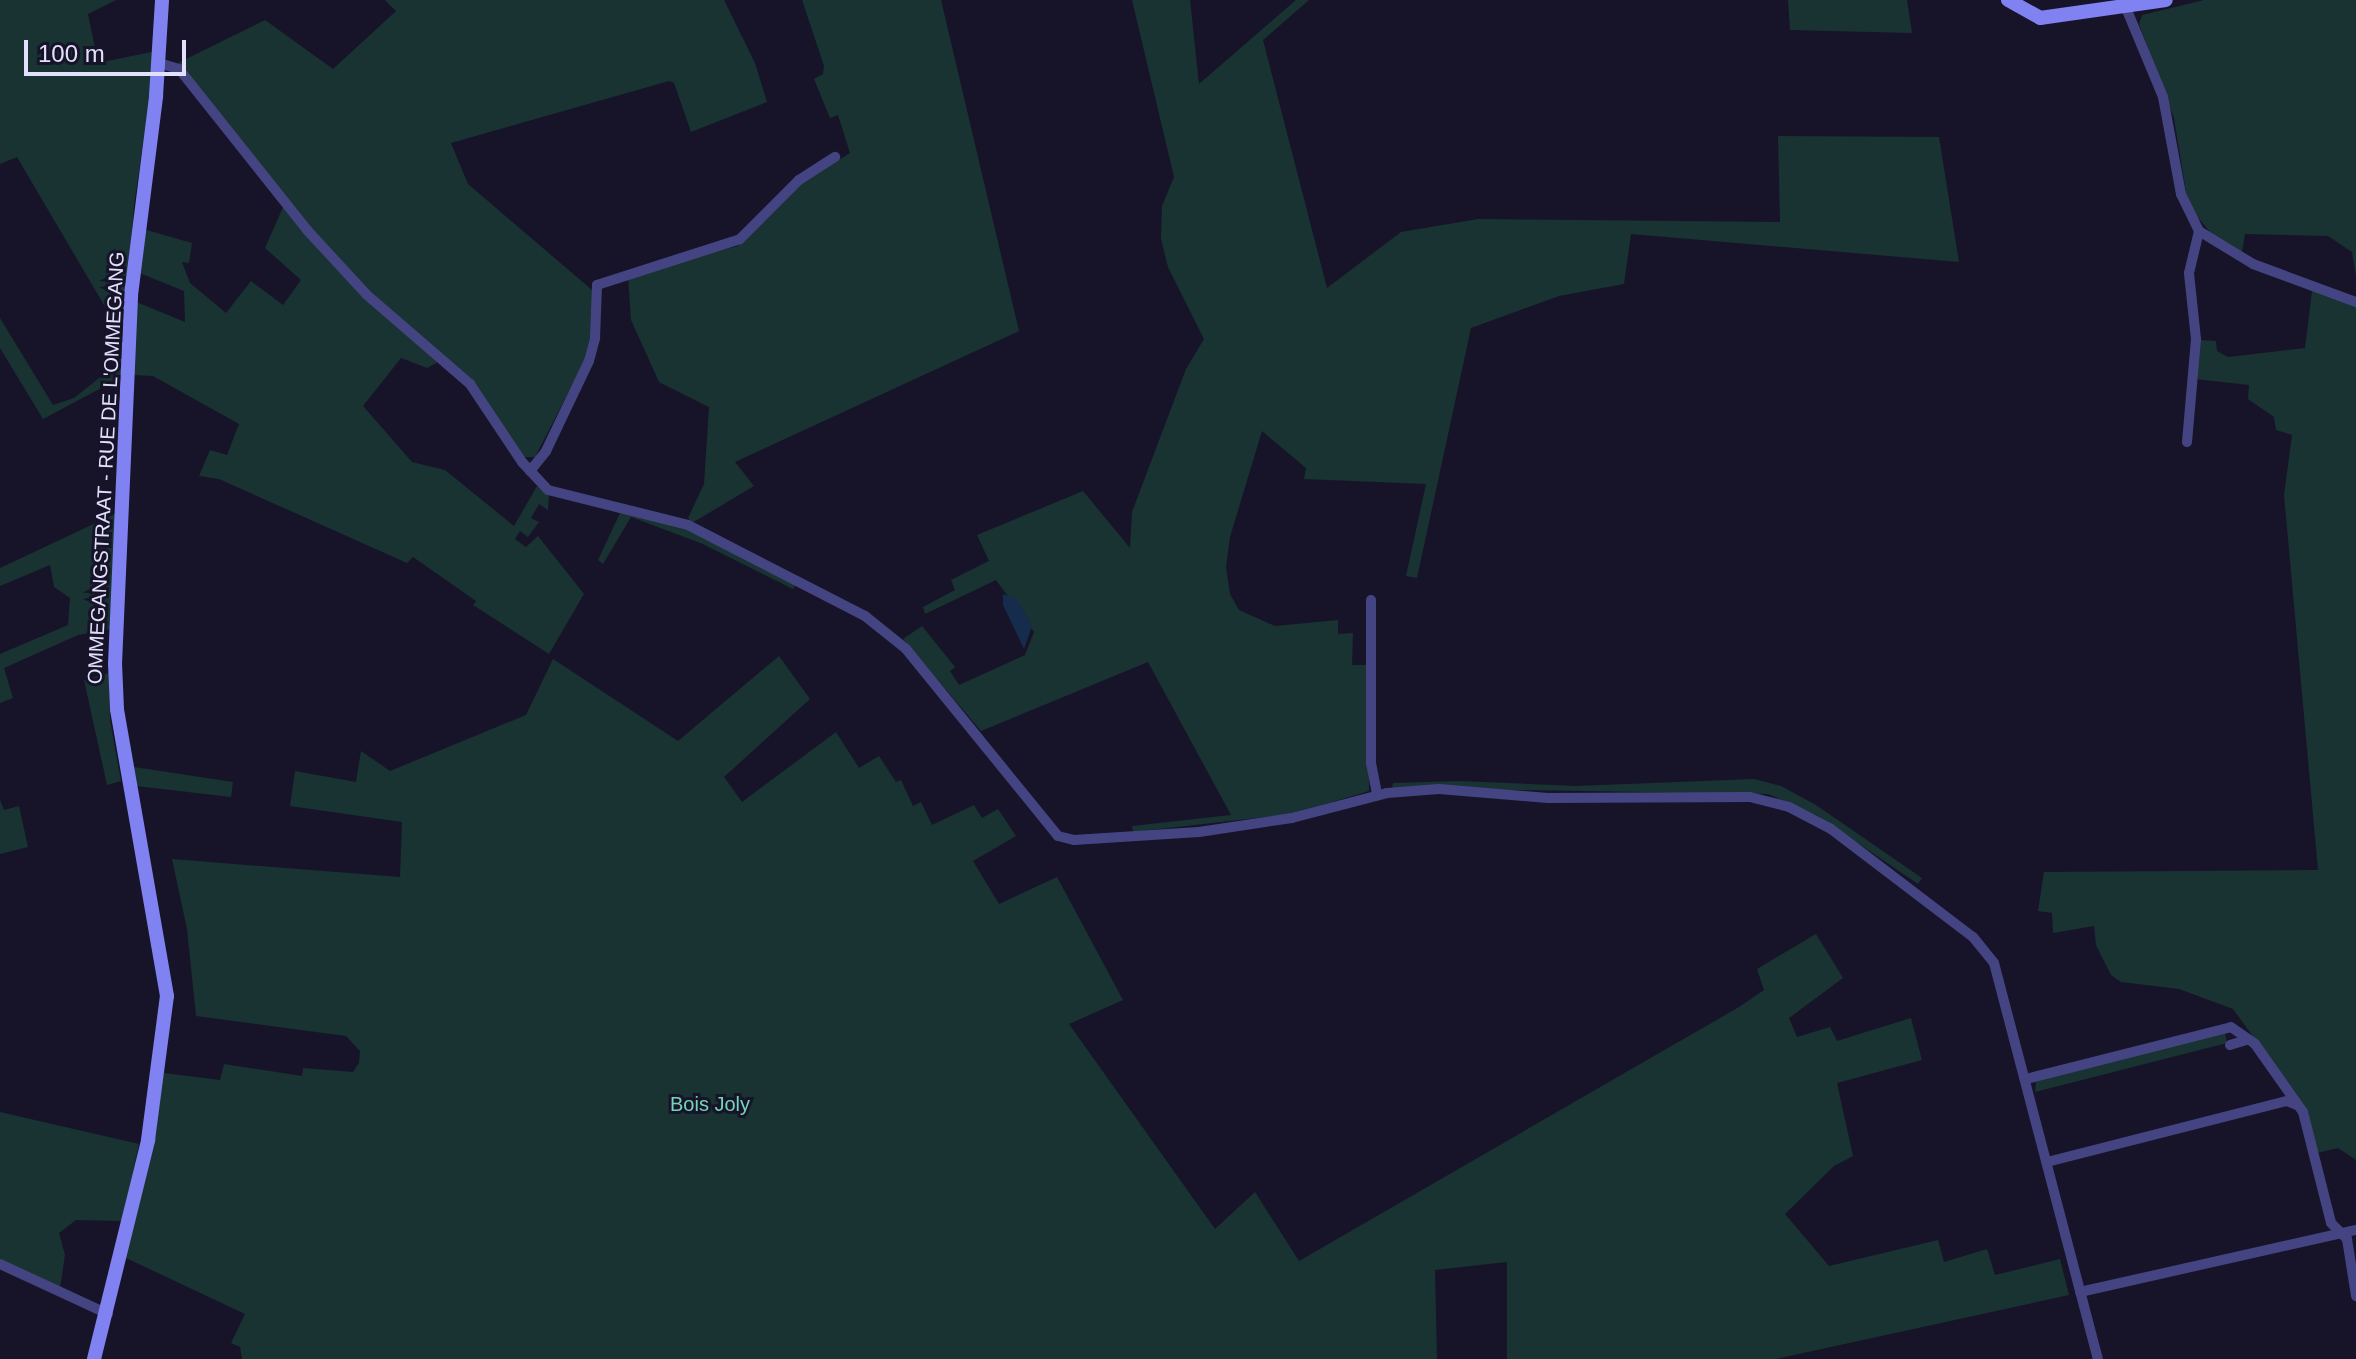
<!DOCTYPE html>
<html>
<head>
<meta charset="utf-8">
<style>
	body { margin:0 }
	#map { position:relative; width:2356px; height:1359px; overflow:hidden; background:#171429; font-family:Helvetica,sans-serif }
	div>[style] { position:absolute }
	.green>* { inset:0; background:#183331 }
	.water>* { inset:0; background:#152c4c }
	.stream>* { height:3px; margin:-1.5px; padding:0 1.5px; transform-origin:1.5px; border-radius:1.5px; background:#152c4c }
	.minor>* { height:10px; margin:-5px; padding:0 5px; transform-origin:5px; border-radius:5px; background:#454483 }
	.secondary>* { height:14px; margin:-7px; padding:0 7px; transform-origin:7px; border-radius:7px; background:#8182f1 }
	span { translate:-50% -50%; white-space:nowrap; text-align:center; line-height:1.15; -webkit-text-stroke:6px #171429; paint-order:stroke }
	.street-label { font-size:20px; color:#e2e0fc }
	.park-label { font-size:20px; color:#72d5b9 }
	.scale { position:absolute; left:24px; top:40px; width:162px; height:36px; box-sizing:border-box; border:4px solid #e2e0fc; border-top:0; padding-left:10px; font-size:24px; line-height:28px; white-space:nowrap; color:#e2e0fc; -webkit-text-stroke:6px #171429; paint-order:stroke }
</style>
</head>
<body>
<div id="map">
	<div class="green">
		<div style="clip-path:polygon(0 0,116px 0,88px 14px,98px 63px,156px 51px,134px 206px,122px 377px,43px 419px,0 348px,0 318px,53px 405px,74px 398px,117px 364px,114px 322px,17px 157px,0 164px)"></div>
		<div style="clip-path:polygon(385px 0,724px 0,755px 63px,767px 102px,691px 132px,674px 83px,669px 81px,451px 143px,468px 184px,592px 290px,592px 330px,583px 364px,535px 457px,524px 457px,471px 378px,373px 296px,302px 218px,178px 63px,265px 20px,333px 69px,396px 11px)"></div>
		<div style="clip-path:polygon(802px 0,941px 0,1019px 331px,735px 462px,754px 486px,692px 523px,688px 518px,704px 484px,709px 407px,659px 382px,631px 320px,628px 275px,738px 246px,800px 184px,850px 153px,838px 115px,830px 118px,814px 79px,823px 74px,824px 66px)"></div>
		<div style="clip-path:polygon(1132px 0,1190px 0,1199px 84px,1296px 0,1309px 0,1263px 40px,1327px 288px,1401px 232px,1478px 219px,1780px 222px,1778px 136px,1939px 137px,1959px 262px,1631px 234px,1624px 284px,1559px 296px,1471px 328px,1417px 578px,1406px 576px,1426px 484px,1304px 479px,1306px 468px,1262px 431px,1230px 537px,1226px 567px,1230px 594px,1239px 610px,1275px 626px,1338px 620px,1338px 634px,1353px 633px,1352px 665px,1368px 665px,1369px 791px,1292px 814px,1133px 832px,1132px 826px,1231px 815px,1148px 662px,981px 731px,903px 639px,922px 626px,955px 667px,950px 671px,959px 685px,1025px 655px,1034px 632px,996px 580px,925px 614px,923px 607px,955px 590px,951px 580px,989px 561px,977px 535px,1083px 491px,1130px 548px,1132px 512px,1186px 369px,1204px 339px,1168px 267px,1161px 239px,1162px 206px,1174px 177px)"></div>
		<div style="clip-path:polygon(1788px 0,1907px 0,1912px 33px,1790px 30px)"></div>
		<div style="clip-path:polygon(2204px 0,2356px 0,2356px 276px,2352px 252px,2328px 236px,2245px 234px,2242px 252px,2211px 233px,2195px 214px,2186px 192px,2174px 118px,2139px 24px,2142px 15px)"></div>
		<div style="clip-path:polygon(284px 205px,440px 361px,427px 368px,401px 358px,363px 406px,412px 462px,445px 470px,514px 526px,537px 486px,549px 495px,548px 510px,539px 504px,531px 518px,539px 522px,528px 537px,520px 531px,515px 539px,526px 547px,538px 536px,584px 594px,549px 654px,473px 605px,476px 601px,413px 557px,407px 563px,219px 479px,199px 476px,210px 450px,227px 455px,239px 424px,153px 376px,132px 375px,134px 301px,185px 322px,184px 291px,137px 272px,143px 229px,192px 243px,189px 263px,182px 262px,190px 283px,226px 313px,251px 281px,283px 305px,301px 280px,265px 248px)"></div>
		<div style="clip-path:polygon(2312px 291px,2356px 305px,2356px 1160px,2338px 1148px,2317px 1153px,2304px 1106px,2233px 1009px,2179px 989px,2121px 982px,2111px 975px,2096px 945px,2094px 926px,2053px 933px,2052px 913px,2038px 911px,2044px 872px,2318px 870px,2284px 495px,2292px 435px,2276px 430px,2274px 417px,2248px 399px,2249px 385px,2195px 379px,2200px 340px,2216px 341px,2217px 351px,2228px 357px,2305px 348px)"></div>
		<div style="clip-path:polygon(621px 511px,693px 531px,797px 583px,793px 589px,703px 544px,631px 517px,603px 564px,598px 560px)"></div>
		<div style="clip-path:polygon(117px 513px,112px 629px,78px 635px,4px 668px,13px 698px,0 703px,0 654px,68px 625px,70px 598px,54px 587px,50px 565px,0 586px,0 568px)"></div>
		<div style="clip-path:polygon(779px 656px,810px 699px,724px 777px,742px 802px,836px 732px,859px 768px,879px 756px,896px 782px,901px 780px,913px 806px,921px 802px,932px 825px,974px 805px,982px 818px,998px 809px,1016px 836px,973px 861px,999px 904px,1057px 877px,1123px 1000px,1069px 1024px,1215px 1229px,1255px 1192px,1299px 1261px,1739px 1007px,1764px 990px,1757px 969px,1816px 934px,1843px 978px,1789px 1018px,1797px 1037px,1830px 1027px,1837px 1041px,1911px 1018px,1922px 1060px,1837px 1083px,1853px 1156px,1834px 1166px,1785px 1214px,1829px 1266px,1938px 1240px,1944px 1262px,1987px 1249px,1995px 1275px,2060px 1259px,2069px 1295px,1776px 1359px,1507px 1359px,1507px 1262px,1435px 1270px,1437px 1359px,242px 1359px,240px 1347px,231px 1343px,245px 1314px,124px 1257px,164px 1073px,220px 1080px,224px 1064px,302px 1076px,303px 1068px,353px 1072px,359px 1063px,360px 1051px,346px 1036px,196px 1016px,187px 929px,172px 859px,400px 877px,402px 822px,290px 806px,295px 771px,356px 782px,361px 751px,390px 771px,526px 715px,553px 659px,678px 741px)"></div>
		<div style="clip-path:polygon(109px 673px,110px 720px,121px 781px,107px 785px,84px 680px)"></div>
		<div style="clip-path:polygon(134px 767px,233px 782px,231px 797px,136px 786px)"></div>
		<div style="clip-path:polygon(1754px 779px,1781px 786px,1816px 805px,1922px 878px,1918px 884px,1818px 816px,1768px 794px,1392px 788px,1393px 783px,1459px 781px,1576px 786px)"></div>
		<div style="clip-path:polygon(0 800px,4px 810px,19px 806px,28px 847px,0 854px)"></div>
		<div style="clip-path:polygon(2225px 1033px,2227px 1043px,2035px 1092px,2036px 1082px,2044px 1079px)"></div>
		<div style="clip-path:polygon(0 1112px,139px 1144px,122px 1221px,76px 1220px,59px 1233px,65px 1255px,60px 1288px,0 1261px)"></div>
	</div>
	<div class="water">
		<div style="clip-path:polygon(1003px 594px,1017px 599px,1032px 626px,1024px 649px,1003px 605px)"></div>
	</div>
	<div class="stream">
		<div style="left:2355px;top:0;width:1px;rotate:45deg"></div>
	</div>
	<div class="minor">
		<div style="left:2126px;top:8px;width:96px;rotate:67.4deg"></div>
		<div style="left:2163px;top:97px;width:99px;rotate:79.5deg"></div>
		<div style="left:2181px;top:194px;width:41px;rotate:64.1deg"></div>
		<div style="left:2199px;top:231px;width:63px;rotate:31.4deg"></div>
		<div style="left:2253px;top:264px;width:110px;rotate:20.3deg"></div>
		<div style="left:159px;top:63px;width:21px;rotate:17deg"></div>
		<div style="left:179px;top:69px;width:206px;rotate:51.5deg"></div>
		<div style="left:307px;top:230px;width:88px;rotate:47.3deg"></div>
		<div style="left:367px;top:295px;width:136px;rotate:40.8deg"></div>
		<div style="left:470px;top:384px;width:94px;rotate:56.3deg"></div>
		<div style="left:522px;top:462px;width:38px;rotate:47deg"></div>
		<div style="left:548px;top:490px;width:144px;rotate:14deg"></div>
		<div style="left:688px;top:525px;width:199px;rotate:27.2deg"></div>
		<div style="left:865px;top:616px;width:53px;rotate:38.8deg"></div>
		<div style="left:906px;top:649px;width:241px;rotate:50.9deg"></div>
		<div style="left:1058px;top:836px;width:16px;rotate:14deg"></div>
		<div style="left:1074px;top:840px;width:125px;rotate:-3.7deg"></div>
		<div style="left:1199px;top:832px;width:94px;rotate:-8.6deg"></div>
		<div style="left:1292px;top:818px;width:98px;rotate:-14.7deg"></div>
		<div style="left:1387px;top:793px;width:52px;rotate:-4.4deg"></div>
		<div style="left:1439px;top:789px;width:109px;rotate:4.7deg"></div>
		<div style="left:1548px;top:798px;width:202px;rotate:-0.3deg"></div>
		<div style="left:1750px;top:797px;width:40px;rotate:14.4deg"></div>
		<div style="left:1789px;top:807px;width:47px;rotate:27.6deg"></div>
		<div style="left:1831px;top:829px;width:178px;rotate:37.3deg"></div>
		<div style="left:1973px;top:937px;width:33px;rotate:51deg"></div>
		<div style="left:1994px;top:963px;width:409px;rotate:75.3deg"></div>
		<div style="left:2187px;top:442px;width:103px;rotate:-85deg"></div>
		<div style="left:2196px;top:339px;width:66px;rotate:-96.1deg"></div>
		<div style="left:2189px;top:273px;width:43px;rotate:-76.6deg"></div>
		<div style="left:530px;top:471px;width:26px;rotate:-51deg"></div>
		<div style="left:546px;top:451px;width:100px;rotate:-64.5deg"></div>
		<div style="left:589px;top:361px;width:24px;rotate:-75deg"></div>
		<div style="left:595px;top:338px;width:53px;rotate:-87.8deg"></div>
		<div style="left:597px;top:285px;width:150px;rotate:-17.8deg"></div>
		<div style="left:740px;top:239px;width:83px;rotate:-45deg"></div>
		<div style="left:799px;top:180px;width:43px;rotate:-32.6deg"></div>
		<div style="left:1371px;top:600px;width:163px;rotate:90deg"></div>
		<div style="left:1371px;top:763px;width:33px;rotate:79deg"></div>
		<div style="left:2230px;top:1045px;width:17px;rotate:-17deg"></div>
		<div style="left:2026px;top:1079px;width:211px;rotate:-14.2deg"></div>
		<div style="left:2231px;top:1027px;width:29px;rotate:35deg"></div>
		<div style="left:2255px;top:1044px;width:83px;rotate:54.8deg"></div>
		<div style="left:2303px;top:1112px;width:114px;rotate:75.8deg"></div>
		<div style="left:2331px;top:1223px;width:23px;rotate:45deg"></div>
		<div style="left:2347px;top:1239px;width:58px;rotate:81deg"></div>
		<div style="left:2047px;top:1162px;width:248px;rotate:-14.3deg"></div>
		<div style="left:2287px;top:1101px;width:11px;rotate:22deg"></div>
		<div style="left:0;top:1264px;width:119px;rotate:24.8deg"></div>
		<div style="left:2080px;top:1292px;width:283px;rotate:-12.7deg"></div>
	</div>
	<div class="secondary">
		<div style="left:2008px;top:0;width:37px;rotate:29deg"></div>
		<div style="left:2040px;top:18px;width:127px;rotate:-8.1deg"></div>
		<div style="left:94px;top:1359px;width:226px;rotate:-76.1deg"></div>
		<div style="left:148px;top:1140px;width:145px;rotate:-82.5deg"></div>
		<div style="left:167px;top:996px;width:291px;rotate:-99.9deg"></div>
		<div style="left:117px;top:709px;width:45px;rotate:-92.5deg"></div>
		<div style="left:115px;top:664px;width:369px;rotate:-87.5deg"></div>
		<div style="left:131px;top:295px;width:201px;rotate:-82.8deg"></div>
		<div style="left:156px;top:96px;width:96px;rotate:-86.4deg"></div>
	</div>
	<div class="street-label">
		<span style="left:106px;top:468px;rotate:-87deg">OMMEGANGSTRAAT - RUE DE L'OMMEGANG</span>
	</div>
	<div class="park-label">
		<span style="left:710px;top:1104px">Bois Joly</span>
	</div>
	<div class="scale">100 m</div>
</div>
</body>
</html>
